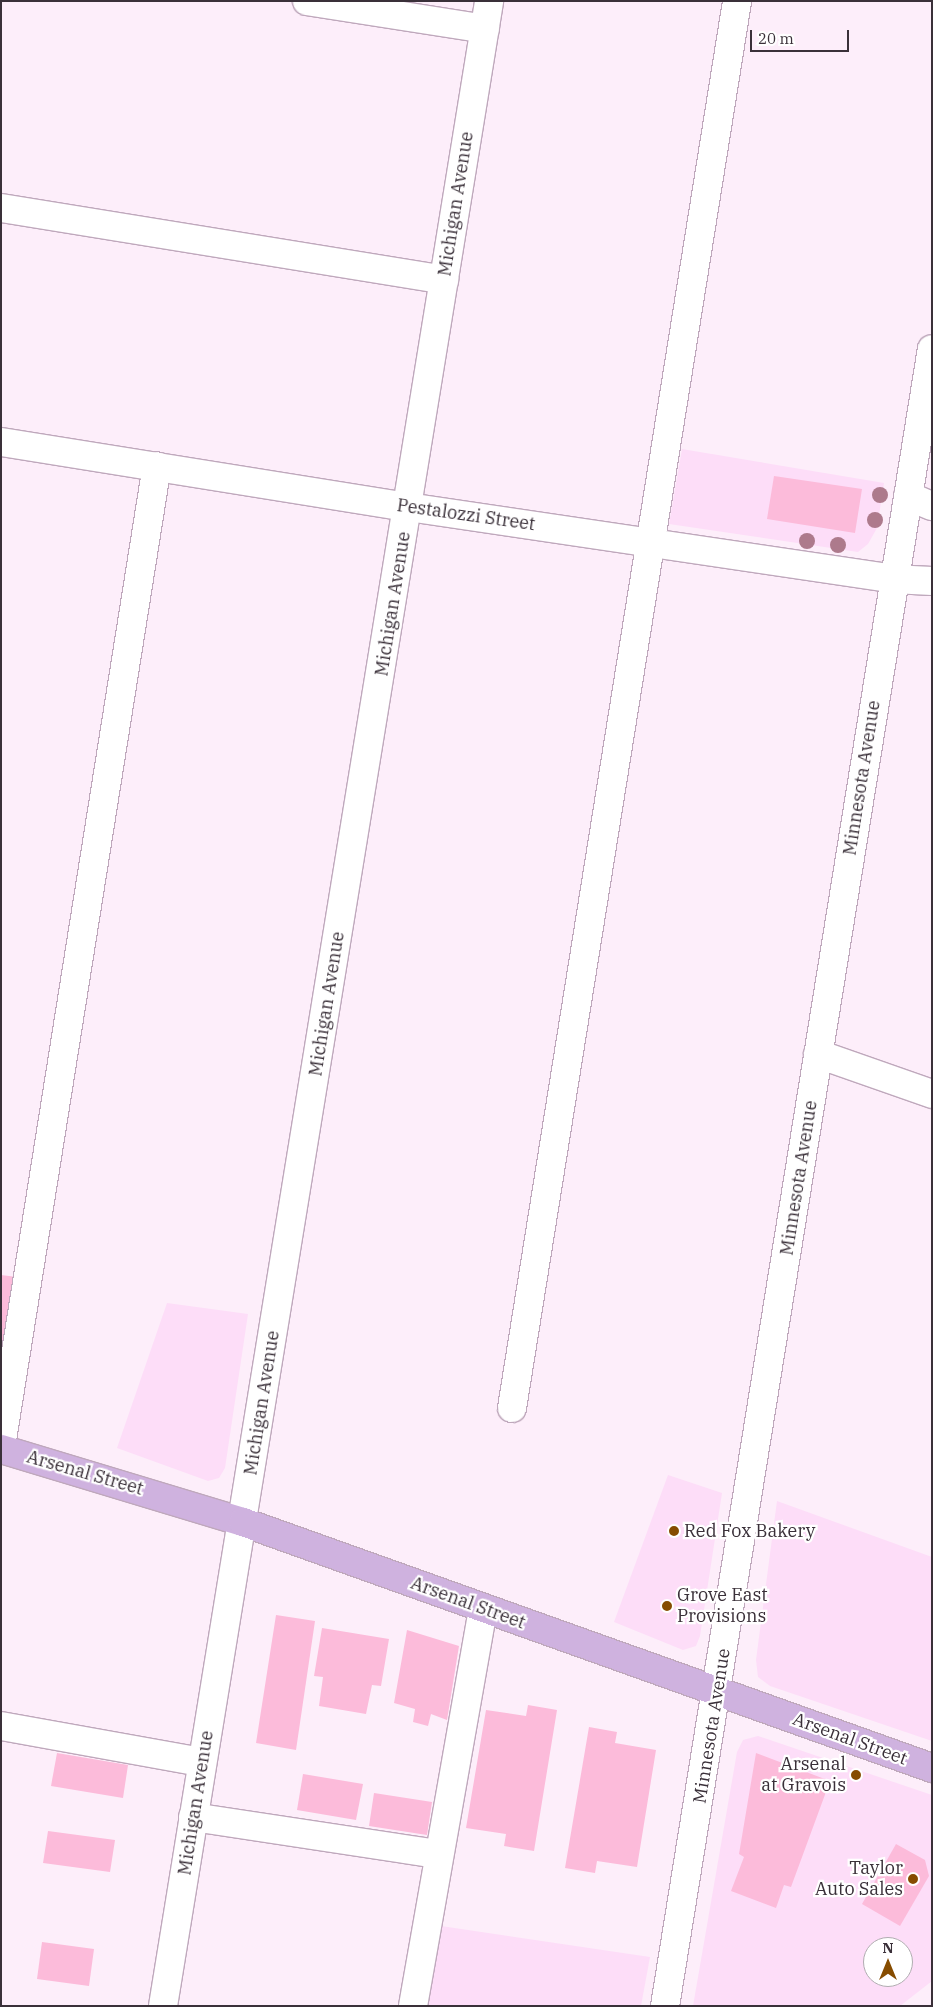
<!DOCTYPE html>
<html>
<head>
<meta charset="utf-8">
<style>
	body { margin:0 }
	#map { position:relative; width:933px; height:2007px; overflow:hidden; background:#fdeefa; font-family:"IBM Plex Serif",serif }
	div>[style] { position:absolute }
	.built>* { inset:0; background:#fdddf8 }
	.building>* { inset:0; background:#fcbbda }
	.roads { filter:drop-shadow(1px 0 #bfa8bc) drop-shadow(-1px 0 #bfa8bc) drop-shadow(0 1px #bfa8bc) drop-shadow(0 -1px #bfa8bc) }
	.minor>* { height:28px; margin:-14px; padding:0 14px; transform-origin:14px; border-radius:14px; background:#fff }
	.major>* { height:28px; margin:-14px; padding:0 14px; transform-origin:14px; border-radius:14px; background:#cfb2df }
	.trees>* { width:16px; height:16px; margin:-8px; border-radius:50%; background:#ad7a8c }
	.dots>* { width:14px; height:14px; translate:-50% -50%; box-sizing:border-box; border:2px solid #fff; border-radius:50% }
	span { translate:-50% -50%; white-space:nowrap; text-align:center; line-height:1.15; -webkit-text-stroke:4.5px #fff; paint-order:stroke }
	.street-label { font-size:18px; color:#3a3039 }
	.poi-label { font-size:18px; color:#3a3039 }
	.left { translate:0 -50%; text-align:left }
	.right { translate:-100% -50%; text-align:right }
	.frame { position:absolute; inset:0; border:2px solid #3a3039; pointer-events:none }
	.north { position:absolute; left:863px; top:1937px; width:50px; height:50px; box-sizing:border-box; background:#fff; border:1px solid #b0acb0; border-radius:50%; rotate:0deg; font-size:14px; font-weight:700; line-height:20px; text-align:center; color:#3a3039 }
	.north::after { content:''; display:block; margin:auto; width:18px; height:22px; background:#864c00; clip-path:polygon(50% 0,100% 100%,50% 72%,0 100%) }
	.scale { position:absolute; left:750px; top:30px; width:99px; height:22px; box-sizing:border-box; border:2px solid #3a3039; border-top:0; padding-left:6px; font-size:15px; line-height:18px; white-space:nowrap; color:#3a3039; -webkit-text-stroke:4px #fff; paint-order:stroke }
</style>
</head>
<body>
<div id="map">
	<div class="built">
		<div style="clip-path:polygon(682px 449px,884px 483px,877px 528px,868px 544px,858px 552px,669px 524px)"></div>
		<div style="clip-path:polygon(167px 1303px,248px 1314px,225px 1468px,219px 1478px,208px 1481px,117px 1448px)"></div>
		<div style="clip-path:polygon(668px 1475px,722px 1493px,700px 1636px,696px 1646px,683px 1650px,614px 1622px)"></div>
		<div style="clip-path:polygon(777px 1501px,932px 1557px,932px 1741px,770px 1686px,758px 1677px,756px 1660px)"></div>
		<div style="clip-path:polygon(evenodd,758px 1736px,932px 1795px,932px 1981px,900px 2006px,693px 2006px,737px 1752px,743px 1740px,758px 1736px,873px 1947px,903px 1947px,903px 1977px,873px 1977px,873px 1947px)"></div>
		<div style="clip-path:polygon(441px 1926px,650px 1957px,641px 2006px,427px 2006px)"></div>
	</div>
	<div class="building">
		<div style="clip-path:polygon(774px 476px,862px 489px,855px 533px,767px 519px)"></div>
		<div style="clip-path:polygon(1px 1275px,17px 1277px,1px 1366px)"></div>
		<div style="clip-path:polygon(276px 1615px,315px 1621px,296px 1750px,256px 1743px)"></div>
		<div style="clip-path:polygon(322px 1628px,389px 1639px,381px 1686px,372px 1685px,366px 1714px,319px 1706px,323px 1677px,314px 1676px)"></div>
		<div style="clip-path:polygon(407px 1630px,459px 1646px,447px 1720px,431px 1714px,428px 1726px,413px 1722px,415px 1709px,394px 1703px)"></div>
		<div style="clip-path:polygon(528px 1705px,557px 1710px,534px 1851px,504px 1846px,506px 1834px,466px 1828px,486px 1710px,526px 1716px)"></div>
		<div style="clip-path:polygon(589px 1727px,617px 1732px,615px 1743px,656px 1750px,637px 1867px,597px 1861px,595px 1873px,565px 1868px)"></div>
		<div style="clip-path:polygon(57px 1753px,128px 1765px,123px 1798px,51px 1786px)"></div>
		<div style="clip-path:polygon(756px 1753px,830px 1781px,791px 1887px,784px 1885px,776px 1908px,731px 1891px,744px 1857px,739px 1854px)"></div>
		<div style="clip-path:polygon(303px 1774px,363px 1784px,356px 1820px,297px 1810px)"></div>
		<div style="clip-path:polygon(374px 1793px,432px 1802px,427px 1835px,369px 1826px)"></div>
		<div style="clip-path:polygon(48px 1831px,115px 1840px,110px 1872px,43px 1863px)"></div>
		<div style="clip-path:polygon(896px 1844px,925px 1860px,929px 1876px,900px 1926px,862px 1904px)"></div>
		<div style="clip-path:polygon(42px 1942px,94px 1949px,89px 1986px,37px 1979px)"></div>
	</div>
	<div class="roads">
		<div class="minor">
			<div style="left:307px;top:1px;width:180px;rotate:8.9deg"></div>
			<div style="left:1px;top:208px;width:449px;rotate:9.2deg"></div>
			<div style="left:1px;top:442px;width:412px;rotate:9.1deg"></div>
			<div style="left:408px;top:507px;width:491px;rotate:8.4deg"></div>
			<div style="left:894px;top:579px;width:38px;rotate:3deg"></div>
			<div style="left:908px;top:496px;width:26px;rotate:23deg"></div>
			<div style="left:818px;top:1054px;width:121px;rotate:19.3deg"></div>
			<div style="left:512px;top:1408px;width:1425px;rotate:-80.91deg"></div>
			<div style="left:1px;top:1446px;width:992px;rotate:-80.96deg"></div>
			<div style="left:1px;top:1726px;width:204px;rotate:10.2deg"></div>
			<div style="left:193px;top:1817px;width:248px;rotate:8.6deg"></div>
			<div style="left:163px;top:2006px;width:2031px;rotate:-80.76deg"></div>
			<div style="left:413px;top:2006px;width:403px;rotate:-80deg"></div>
			<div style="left:665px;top:2006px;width:1678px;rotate:-80.85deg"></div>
		</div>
		<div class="major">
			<div style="left:1px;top:1449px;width:253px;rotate:16.8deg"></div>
			<div style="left:243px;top:1522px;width:732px;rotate:19.65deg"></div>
		</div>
	</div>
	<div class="trees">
		<div style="left:880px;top:495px"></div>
		<div style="left:875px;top:520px"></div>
		<div style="left:807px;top:541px"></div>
		<div style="left:838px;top:545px"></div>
	</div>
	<div class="dots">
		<div style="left:674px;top:1531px;background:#864c00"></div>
		<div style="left:667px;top:1606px;background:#864c00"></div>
		<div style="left:856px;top:1775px;background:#864c00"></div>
		<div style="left:913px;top:1879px;background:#864c00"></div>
	</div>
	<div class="street-label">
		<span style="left:456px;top:204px;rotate:-81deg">Michigan Avenue</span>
		<span style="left:466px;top:515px;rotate:8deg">Pestalozzi Street</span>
		<span style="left:393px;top:604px;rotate:-81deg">Michigan Avenue</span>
		<span style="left:862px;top:778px;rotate:-81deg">Minnesota Avenue</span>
		<span style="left:327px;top:1004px;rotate:-81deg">Michigan Avenue</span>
		<span style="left:799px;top:1178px;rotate:-81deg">Minnesota Avenue</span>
		<span style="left:262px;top:1403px;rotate:-81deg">Michigan Avenue</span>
		<span style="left:85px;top:1473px;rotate:16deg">Arsenal Street</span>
		<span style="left:468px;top:1603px;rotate:20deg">Arsenal Street</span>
		<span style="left:712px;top:1726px;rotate:-81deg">Minnesota Avenue</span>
		<span style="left:850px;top:1739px;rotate:20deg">Arsenal Street</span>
		<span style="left:196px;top:1803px;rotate:-81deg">Michigan Avenue</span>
	</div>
	<div class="poi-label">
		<span class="left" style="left:684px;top:1531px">Red Fox Bakery</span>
		<span class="left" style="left:677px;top:1606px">Grove East<br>Provisions</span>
		<span class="right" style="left:846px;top:1775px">Arsenal<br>at Gravois</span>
		<span class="right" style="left:903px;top:1879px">Taylor<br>Auto Sales</span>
	</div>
	<div class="frame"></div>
	<div class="north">N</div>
	<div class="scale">20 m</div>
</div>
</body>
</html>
